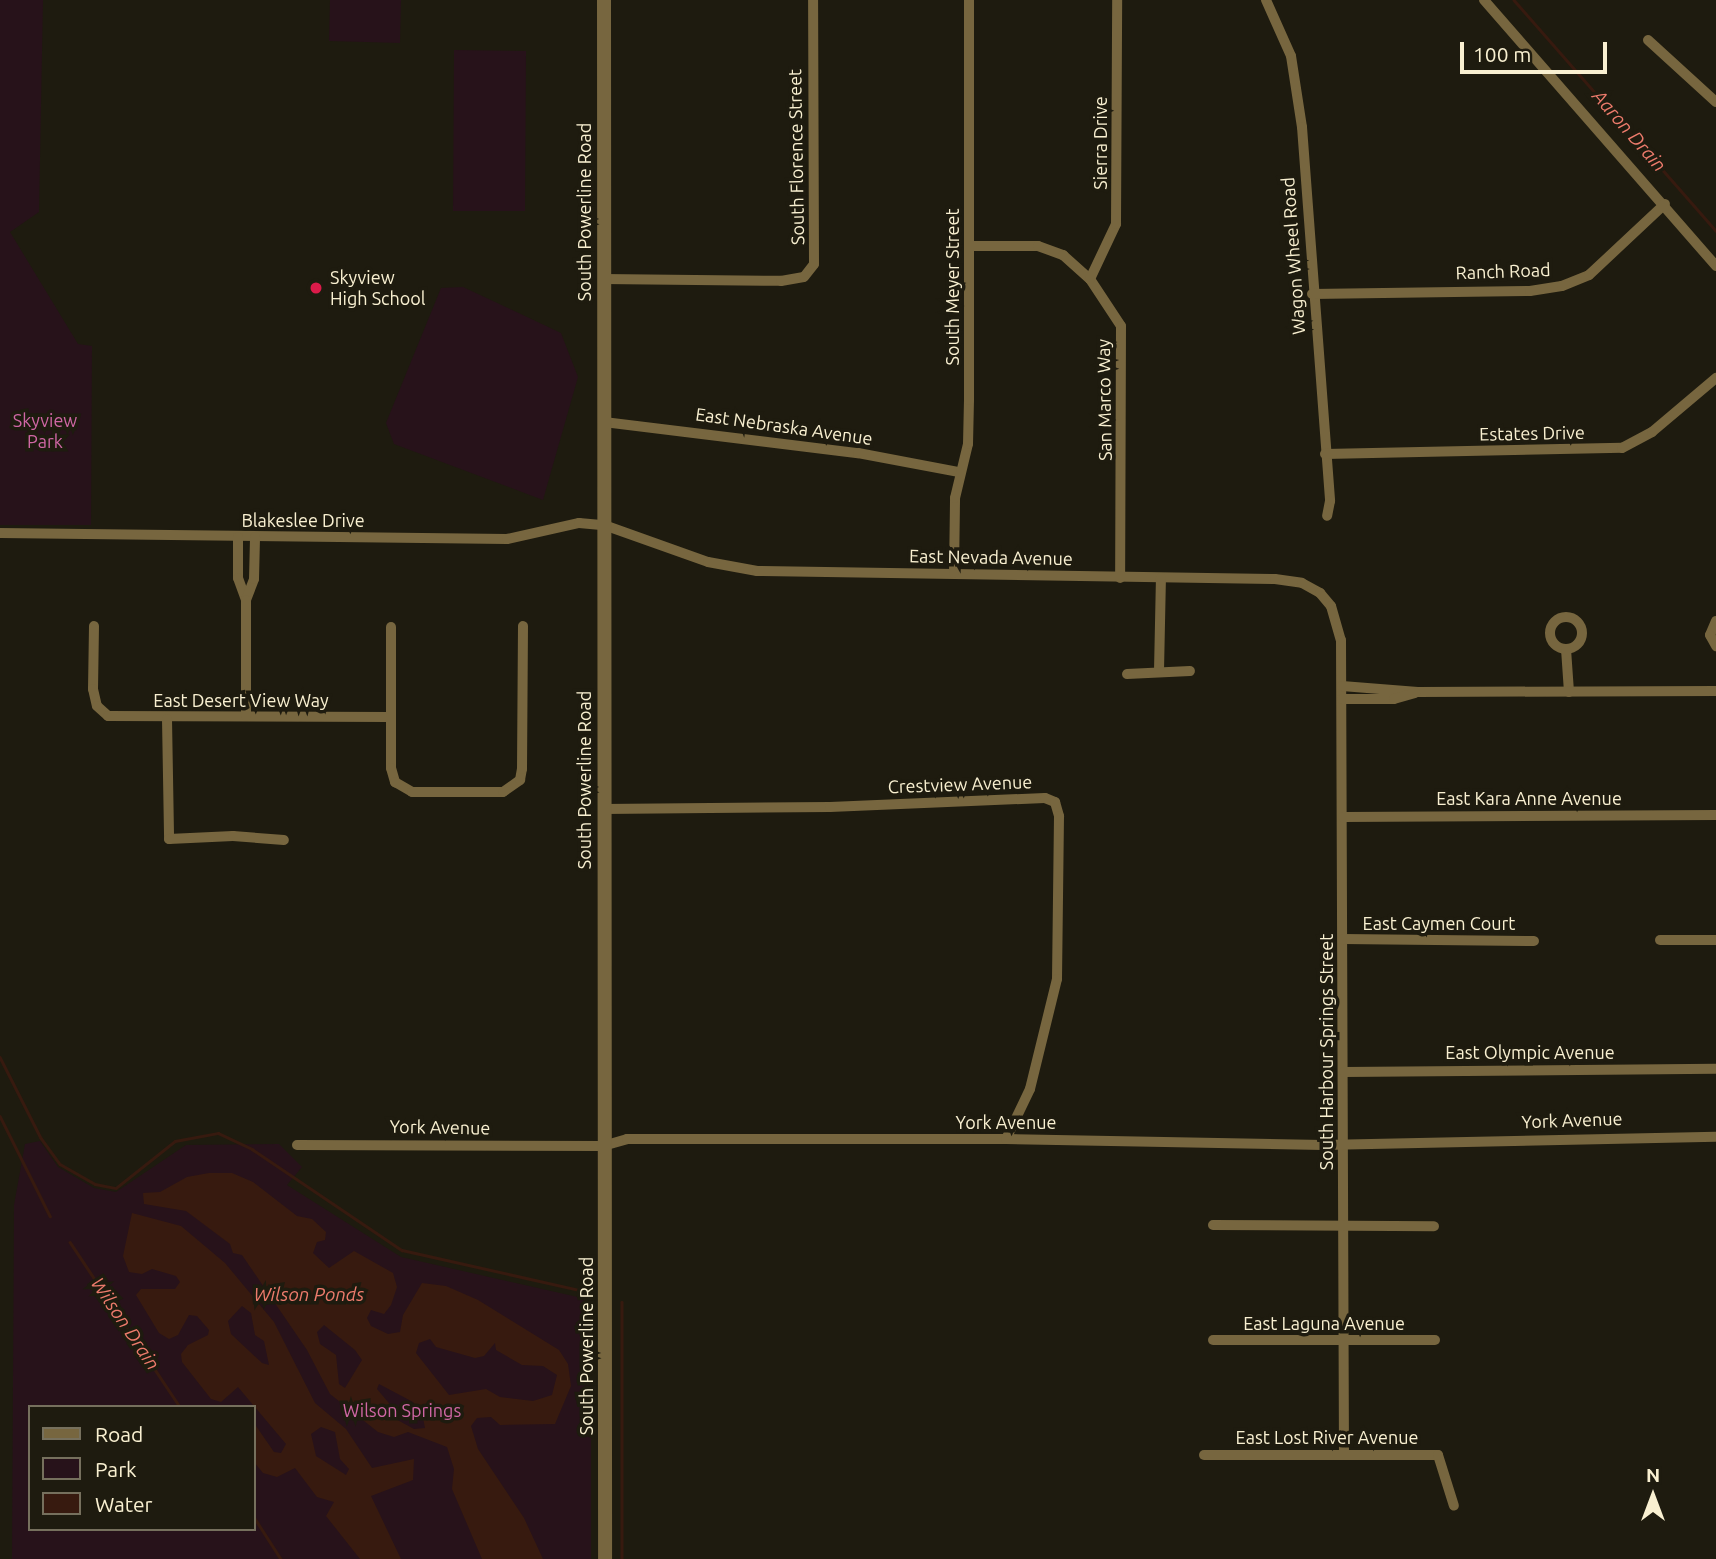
<!DOCTYPE html>
<html>
<head>
<meta charset="utf-8">
<style>
	body { margin:0 }
	#map { position:relative; width:1716px; height:1559px; overflow:hidden; background:#1e1b0f; font-family:Ubuntu,sans-serif }
	div>[style] { position:absolute }
	.green>* { inset:0; background:#27121a }
	.water>* { inset:0; background:#371a0f }
	.stream>* { height:2.5px; margin:-1.25px; padding:0 1.25px; transform-origin:1.25px; border-radius:1.25px; background:#371a0f }
	.minor>* { height:10px; margin:-5px; padding:0 5px; transform-origin:5px; border-radius:5px; background:#77663f }
	.minor>.ring { margin:-5px; padding:0; box-sizing:content-box; background:none; border:10px solid #77663f; border-radius:50% }
	.tertiary>* { height:14px; margin:-7px; padding:0 7px; transform-origin:7px; border-radius:7px; background:#77663f }
	.dots>* { width:19px; height:19px; translate:-50% -50%; box-sizing:border-box; border:4px solid #1e1b0f; border-radius:50% }
	span { translate:-50% -50%; white-space:nowrap; text-align:center; line-height:1.15; -webkit-text-stroke:7px #1e1b0f; paint-order:stroke }
	.street-label { font-size:18px; color:#f9f0d1 }
	.poi-label { font-size:18px; color:#f9f0d1 }
	.left { translate:0 -50%; text-align:left }
	.park-label { font-size:18px; color:#d067a5 }
	.water-label { font-size:19px; color:#ed7b6c; font-style:italic }
	.legend { position:absolute; left:28px; top:1405px; width:228px; height:126px; box-sizing:border-box; background:#1e1b0f; border:2px solid #76705d; margin:0; padding:9px 12px; list-style:none; font-size:21px; color:#f9f0d1 }
	.legend li { display:flex; align-items:center; gap:14px; height:35px }
	.legend b { width:35px; border:2px solid #76705d }
	.north { position:absolute; left:1618px; top:1461px; width:70px; height:70px; -webkit-text-stroke:5px #1e1b0f; paint-order:stroke; rotate:0deg; font-size:19px; font-weight:700; line-height:28px; text-align:center; color:#f9f0d1 }
	.north::after { content:''; display:block; margin:auto; width:24px; height:32px; background:#f9f0d1; clip-path:polygon(50% 0,100% 100%,50% 72%,0 100%) }
	.scale { position:absolute; left:1460px; top:42px; width:147px; height:32px; box-sizing:border-box; border:4px solid #f9f0d1; border-top:0; padding-left:9px; font-size:21px; line-height:24px; white-space:nowrap; color:#f9f0d1; -webkit-text-stroke:5px #1e1b0f; paint-order:stroke }
</style>
</head>
<body>
<div id="map">
	<div class="green">
		<div style="clip-path:polygon(0 0,43px 0,39px 212px,10px 232px,78px 344px,92px 346px,91px 525px,0 525px)"></div>
		<div style="clip-path:polygon(330px 0,401px 0,400px 43px,329px 41px)"></div>
		<div style="clip-path:polygon(454px 50px,526px 51px,525px 211px,453px 211px)"></div>
		<div style="clip-path:polygon(463px 287px,561px 333px,578px 377px,543px 500px,394px 444px,386px 423px,441px 288px)"></div>
		<div style="clip-path:polygon(evenodd,40px 1141px,58px 1167px,94px 1188px,116px 1192px,186px 1145px,279px 1144px,302px 1167px,287px 1185px,401px 1257px,591px 1300px,591px 1559px,12px 1559px,14px 1205px,25px 1144px,40px 1141px,30px 1407px,254px 1407px,254px 1529px,30px 1529px,30px 1407px)"></div>
	</div>
	<div class="water">
		<div style="clip-path:polygon(evenodd,209px 1173px,232px 1173px,253px 1182px,297px 1216px,312px 1219px,326px 1232px,325px 1240px,317px 1242px,313px 1253px,329px 1268px,354px 1251px,393px 1273px,397px 1287px,391px 1305px,384px 1314px,371px 1310px,367px 1318px,371px 1326px,388px 1334px,400px 1332px,403px 1315px,422px 1283px,446px 1286px,478px 1300px,559px 1350px,568px 1364px,571px 1386px,555px 1424px,500px 1425px,491px 1417px,477px 1418px,471px 1426px,478px 1449px,524px 1518px,543px 1559px,482px 1559px,452px 1489px,454px 1469px,447px 1447px,408px 1432px,394px 1437px,378px 1432px,330px 1394px,307px 1350px,242px 1255px,233px 1253px,230px 1244px,186px 1211px,144px 1204px,143px 1193px,160px 1192px,187px 1177px,209px 1173px,324px 1325px,355px 1350px,362px 1360px,345px 1388px,339px 1384px,336px 1355px,320px 1344px,317px 1332px,324px 1325px,209px 1173px,430px 1339px,436px 1347px,475px 1358px,484px 1356px,495px 1343px,496px 1350px,522px 1365px,543px 1366px,557px 1375px,552px 1395px,533px 1401px,500px 1397px,486px 1389px,449px 1395px,416px 1353px,419px 1343px,430px 1339px,209px 1173px,379px 1384px,413px 1402px,422px 1413px,425px 1428px,414px 1429px,392px 1417px,394px 1409px,377px 1389px,379px 1384px)"></div>
		<div style="clip-path:polygon(evenodd,132px 1213px,181px 1226px,225px 1263px,274px 1322px,315px 1403px,346px 1429px,372px 1468px,414px 1459px,413px 1480px,371px 1496px,401px 1559px,360px 1559px,326px 1516px,334px 1502px,317px 1497px,295px 1468px,277px 1477px,263px 1473px,254px 1462px,254px 1423px,274px 1452px,281px 1453px,286px 1444px,238px 1387px,221px 1402px,211px 1399px,182px 1362px,181px 1354px,188px 1345px,208px 1335px,209px 1330px,197px 1316px,189px 1315px,178px 1335px,169px 1339px,159px 1333px,136px 1295px,141px 1289px,175px 1289px,180px 1282px,176px 1276px,152px 1269px,142px 1274px,129px 1272px,123px 1256px,132px 1213px,242px 1306px,251px 1313px,255px 1335px,264px 1341px,269px 1365px,262px 1363px,231px 1334px,228px 1321px,242px 1306px,132px 1213px,321px 1427px,335px 1432px,340px 1459px,349px 1469px,346px 1475px,316px 1456px,311px 1434px,321px 1427px)"></div>
	</div>
	<div class="stream">
		<div style="left:1514px;top:0;width:307px;rotate:48.8deg"></div>
		<div style="left:0;top:1057px;width:91px;rotate:63.2deg"></div>
		<div style="left:41px;top:1138px;width:32px;rotate:54deg"></div>
		<div style="left:60px;top:1164px;width:40px;rotate:29.7deg"></div>
		<div style="left:95px;top:1184px;width:21px;rotate:11deg"></div>
		<div style="left:116px;top:1188px;width:75px;rotate:-38.5deg"></div>
		<div style="left:175px;top:1141px;width:44px;rotate:-10.5deg"></div>
		<div style="left:218px;top:1133px;width:38px;rotate:25deg"></div>
		<div style="left:252px;top:1149px;width:181px;rotate:34deg"></div>
		<div style="left:402px;top:1250px;width:191px;rotate:12.7deg"></div>
		<div style="left:0;top:1116px;width:112px;rotate:63.4deg"></div>
		<div style="left:70px;top:1242px;width:198px;rotate:56.3deg"></div>
		<div style="left:622px;top:1302px;width:257px;rotate:90deg"></div>
		<div style="left:254px;top:1517px;width:50px;rotate:57.3deg"></div>
	</div>
	<div class="minor">
		<div style="left:1266px;top:0;width:61px;rotate:65.9deg"></div>
		<div style="left:1291px;top:56px;width:72px;rotate:81.2deg"></div>
		<div style="left:1302px;top:127px;width:375px;rotate:85.7deg"></div>
		<div style="left:1330px;top:501px;width:15px;rotate:101deg"></div>
		<div style="left:1484px;top:0;width:353px;rotate:48.9deg"></div>
		<div style="left:1648px;top:40px;width:92px;rotate:42.4deg"></div>
		<div style="left:970px;top:246px;width:68px"></div>
		<div style="left:1038px;top:246px;width:27px;rotate:20deg"></div>
		<div style="left:1063px;top:255px;width:36px;rotate:42deg"></div>
		<div style="left:1090px;top:279px;width:56px;rotate:56.6deg"></div>
		<div style="left:1121px;top:326px;width:252px;rotate:90.2deg"></div>
		<div style="left:603px;top:279px;width:178px;rotate:0.6deg"></div>
		<div style="left:781px;top:281px;width:23px;rotate:-10deg"></div>
		<div style="left:804px;top:277px;width:16px;rotate:-52deg"></div>
		<div style="left:814px;top:264px;width:264px;rotate:-90.2deg"></div>
		<div style="left:1090px;top:279px;width:61px;rotate:-64.7deg"></div>
		<div style="left:1116px;top:224px;width:224px;rotate:-89.7deg"></div>
		<div style="left:1312px;top:294px;width:218px;rotate:-0.8deg"></div>
		<div style="left:1530px;top:291px;width:32px;rotate:-9deg"></div>
		<div style="left:1562px;top:286px;width:29px;rotate:-22deg"></div>
		<div style="left:1589px;top:275px;width:104px;rotate:-43.1deg"></div>
		<div style="left:604px;top:422px;width:256px;rotate:7deg"></div>
		<div style="left:858px;top:453px;width:103px;rotate:10.7deg"></div>
		<div style="left:1325px;top:454px;width:297px;rotate:-1.2deg"></div>
		<div style="left:1622px;top:448px;width:34px;rotate:-28deg"></div>
		<div style="left:1652px;top:432px;width:84px;rotate:-40.2deg"></div>
		<div style="left:0;top:533px;width:507px;rotate:0.68deg"></div>
		<div style="left:507px;top:539px;width:74px;rotate:-12.5deg"></div>
		<div style="left:579px;top:523px;width:25px;rotate:5deg"></div>
		<div style="left:604px;top:525px;width:110px;rotate:19.6deg"></div>
		<div style="left:708px;top:562px;width:50px;rotate:10.4deg"></div>
		<div style="left:757px;top:571px;width:518px;rotate:0.88deg"></div>
		<div style="left:1275px;top:579px;width:27px;rotate:8deg"></div>
		<div style="left:1302px;top:583px;width:21px;rotate:29deg"></div>
		<div style="left:1320px;top:593px;width:17px;rotate:50deg"></div>
		<div style="left:1331px;top:606px;width:35px;rotate:74deg"></div>
		<div style="left:1341px;top:640px;width:815px;rotate:89.79deg"></div>
		<div style="left:238px;top:537px;width:41px;rotate:90deg"></div>
		<div style="left:238px;top:578px;width:23px;rotate:70deg"></div>
		<div style="left:246px;top:600px;width:22px;rotate:-69deg"></div>
		<div style="left:254px;top:579px;width:42px;rotate:-88.6deg"></div>
		<div style="left:954px;top:573px;width:75px;rotate:-89.2deg"></div>
		<div style="left:955px;top:498px;width:56px;rotate:-76.5deg"></div>
		<div style="left:968px;top:444px;width:44px;rotate:-88.7deg"></div>
		<div style="left:969px;top:400px;width:400px;rotate:-90deg"></div>
		<div class="ring" style="left:1550px;top:617px;width:22px;height:22px"></div>
		<div style="left:1716px;top:621px;width:15px;rotate:113deg"></div>
		<div style="left:1710px;top:635px;width:13px;rotate:61deg"></div>
		<div style="left:94px;top:626px;width:63px;rotate:90.9deg"></div>
		<div style="left:93px;top:689px;width:17px;rotate:77deg"></div>
		<div style="left:97px;top:706px;width:15px;rotate:42deg"></div>
		<div style="left:108px;top:716px;width:282px;rotate:0.2deg"></div>
		<div style="left:391px;top:627px;width:141px;rotate:90deg"></div>
		<div style="left:391px;top:768px;width:15px;rotate:74deg"></div>
		<div style="left:395px;top:782px;width:20px;rotate:30deg"></div>
		<div style="left:412px;top:792px;width:91px"></div>
		<div style="left:503px;top:792px;width:21px;rotate:-35deg"></div>
		<div style="left:520px;top:780px;width:11px;rotate:-80deg"></div>
		<div style="left:522px;top:769px;width:143px;rotate:-89.6deg"></div>
		<div style="left:1566px;top:649px;width:43px;rotate:86deg"></div>
		<div style="left:1159px;top:671px;width:93px;rotate:-88.8deg"></div>
		<div style="left:1127px;top:674px;width:63px;rotate:-2.7deg"></div>
		<div style="left:1342px;top:686px;width:76px;rotate:4.5deg"></div>
		<div style="left:1418px;top:692px;width:298px;rotate:-0.2deg"></div>
		<div style="left:1342px;top:699px;width:52px"></div>
		<div style="left:1394px;top:699px;width:22px;rotate:-16deg"></div>
		<div style="left:246px;top:716px;width:116px;rotate:-90deg"></div>
		<div style="left:167px;top:719px;width:120px;rotate:89deg"></div>
		<div style="left:169px;top:839px;width:64px;rotate:-2.7deg"></div>
		<div style="left:233px;top:836px;width:51px;rotate:4.5deg"></div>
		<div style="left:603px;top:809px;width:227px;rotate:-0.5deg"></div>
		<div style="left:830px;top:807px;width:215px;rotate:-2.4deg"></div>
		<div style="left:1045px;top:798px;width:11px;rotate:22deg"></div>
		<div style="left:1055px;top:802px;width:15px;rotate:74deg"></div>
		<div style="left:1059px;top:816px;width:163px;rotate:90.7deg"></div>
		<div style="left:1057px;top:979px;width:113px;rotate:103.8deg"></div>
		<div style="left:1030px;top:1089px;width:55px;rotate:115.6deg"></div>
		<div style="left:1343px;top:817px;width:373px;rotate:-0.3deg"></div>
		<div style="left:1343px;top:939px;width:191px;rotate:0.6deg"></div>
		<div style="left:1660px;top:940px;width:56px"></div>
		<div style="left:1344px;top:1072px;width:372px;rotate:-0.5deg"></div>
		<div style="left:297px;top:1145px;width:306px;rotate:0.2deg"></div>
		<div style="left:603px;top:1146px;width:25px;rotate:-16deg"></div>
		<div style="left:627px;top:1139px;width:379px"></div>
		<div style="left:1006px;top:1139px;width:317px;rotate:1.1deg"></div>
		<div style="left:1323px;top:1145px;width:393px;rotate:-1.2deg"></div>
		<div style="left:1213px;top:1225px;width:221px;rotate:0.3deg"></div>
		<div style="left:1213px;top:1340px;width:222px"></div>
		<div style="left:1204px;top:1455px;width:234px"></div>
		<div style="left:1438px;top:1455px;width:53px;rotate:72.6deg"></div>
	</div>
	<div class="tertiary">
		<div style="left:604px;top:0;width:1559px;rotate:89.96deg"></div>
	</div>
	<div class="dots">
		<div style="left:316px;top:288px;background:#db1b4a"></div>
	</div>
	<div class="street-label">
		<span style="left:1100px;top:143px;rotate:-90deg">Sierra Drive</span>
		<span style="left:796px;top:157px;rotate:-91deg">South Florence Street</span>
		<span style="left:584px;top:212px;rotate:-90deg">South Powerline Road</span>
		<span style="left:1293px;top:256px;rotate:-94deg">Wagon Wheel Road</span>
		<span style="left:1503px;top:271px;rotate:-2deg">Ranch Road</span>
		<span style="left:952px;top:287px;rotate:-90deg">South Meyer Street</span>
		<span style="left:1104px;top:400px;rotate:-91deg">San Marco Way</span>
		<span style="left:784px;top:426px;rotate:8deg">East Nebraska Avenue</span>
		<span style="left:1532px;top:433px;rotate:-1deg">Estates Drive</span>
		<span style="left:303px;top:520px">Blakeslee Drive</span>
		<span style="left:991px;top:557px;rotate:1deg">East Nevada Avenue</span>
		<span style="left:241px;top:700px">East Desert View Way</span>
		<span style="left:584px;top:780px;rotate:-90deg">South Powerline Road</span>
		<span style="left:960px;top:784px;rotate:-2deg">Crestview Avenue</span>
		<span style="left:1529px;top:798px">East Kara Anne Avenue</span>
		<span style="left:1439px;top:923px">East Caymen Court</span>
		<span style="left:1326px;top:1052px;rotate:-90deg">South Harbour Springs Street</span>
		<span style="left:1530px;top:1052px">East Olympic Avenue</span>
		<span style="left:1572px;top:1120px;rotate:-2deg">York Avenue</span>
		<span style="left:1006px;top:1122px">York Avenue</span>
		<span style="left:440px;top:1127px;rotate:1deg">York Avenue</span>
		<span style="left:1324px;top:1323px">East Laguna Avenue</span>
		<span style="left:586px;top:1346px;rotate:-90deg">South Powerline Road</span>
		<span style="left:1327px;top:1437px">East Lost River Avenue</span>
	</div>
	<div class="poi-label">
		<span class="left" style="left:330px;top:288px">Skyview<br>High School</span>
	</div>
	<div class="park-label">
		<span style="left:45px;top:431px">Skyview<br>Park</span>
		<span style="left:402px;top:1410px">Wilson Springs</span>
	</div>
	<div class="water-label">
		<span style="left:1629px;top:131px;rotate:49deg">Aaron Drain</span>
		<span style="left:309px;top:1295px">Wilson Ponds</span>
		<span style="left:125px;top:1324px;rotate:56deg">Wilson Drain</span>
	</div>
	<ul class="legend">
	<li><b style="height:9px;background:#77663f"></b>Road</li>
	<li><b style="height:19px;background:#27121a"></b>Park</li>
	<li><b style="height:19px;background:#371a0f"></b>Water</li>
	</ul>
	<div class="north">N</div>
	<div class="scale">100 m</div>
</div>
</body>
</html>
